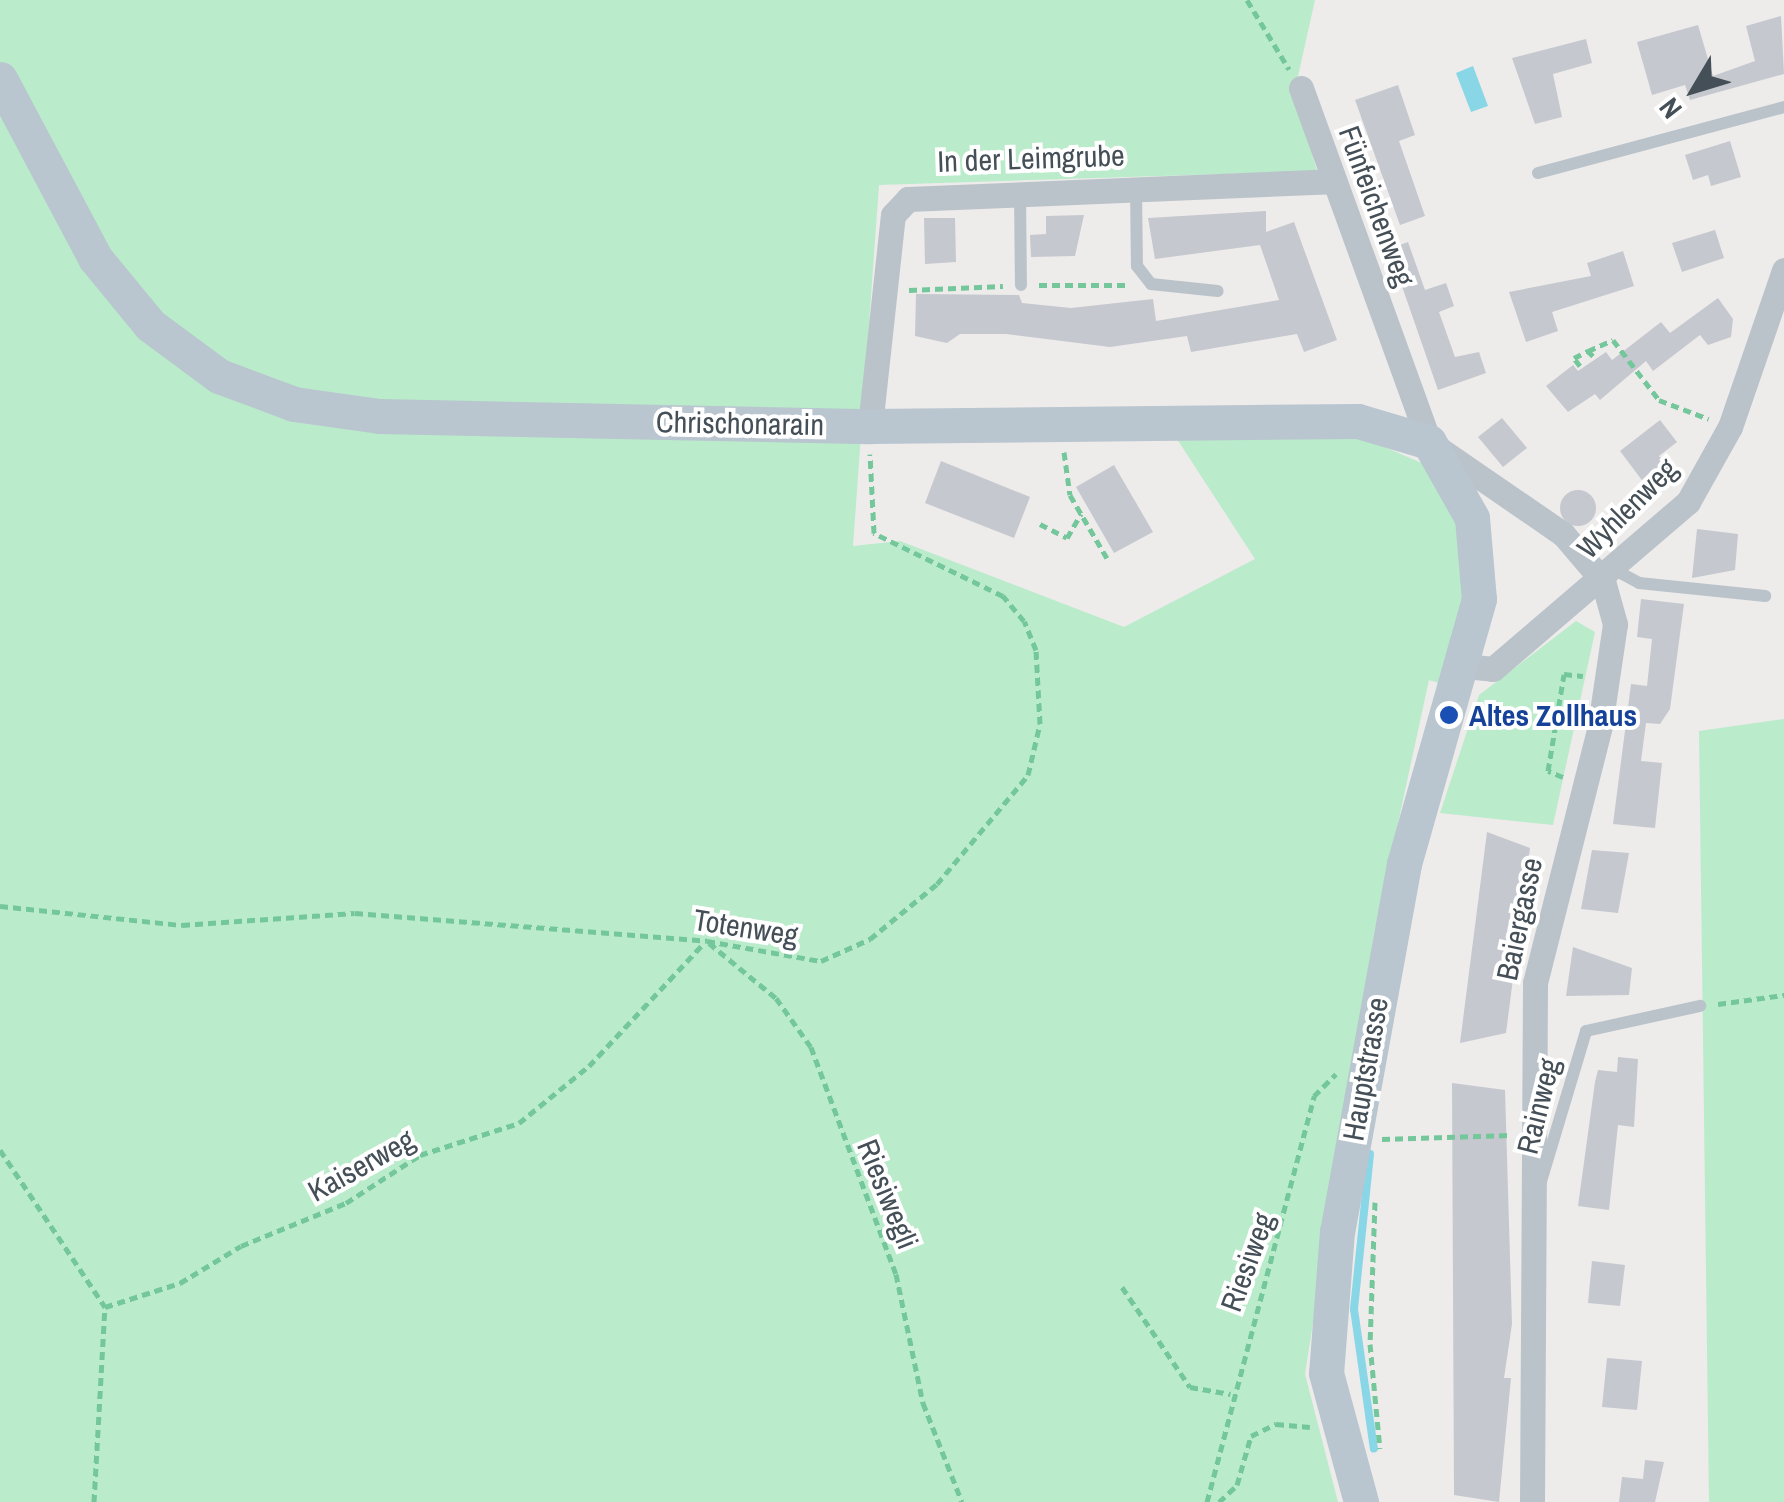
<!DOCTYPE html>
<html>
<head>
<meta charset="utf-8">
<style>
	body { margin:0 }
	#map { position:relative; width:1784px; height:1502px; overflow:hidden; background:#eeebeb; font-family:"Archivo Narrow",sans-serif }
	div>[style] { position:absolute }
	.green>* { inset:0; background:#baebcb }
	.water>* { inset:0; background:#89d7e6 }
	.stream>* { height:8px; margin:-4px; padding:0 4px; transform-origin:4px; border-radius:4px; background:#89d7e6 }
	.building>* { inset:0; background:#c5c8ce }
	.round { border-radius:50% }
	.path>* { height:5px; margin-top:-2.5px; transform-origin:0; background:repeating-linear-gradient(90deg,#74c79b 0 8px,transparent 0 13px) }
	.lane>* { height:12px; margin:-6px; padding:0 6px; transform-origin:6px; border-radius:6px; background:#bac3ca }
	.street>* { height:25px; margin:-12.5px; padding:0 12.5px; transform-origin:12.5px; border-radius:12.5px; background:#bac3ca }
	.secondary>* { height:35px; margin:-17.5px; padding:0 17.5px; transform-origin:17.5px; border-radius:17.5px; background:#b9c5cf }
	.dots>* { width:28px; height:28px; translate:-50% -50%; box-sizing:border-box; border:5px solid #fff; border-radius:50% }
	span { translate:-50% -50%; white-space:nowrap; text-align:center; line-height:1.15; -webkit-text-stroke:8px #fff; paint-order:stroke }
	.street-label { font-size:30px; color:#454f57 }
	.transit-label { font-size:30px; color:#164399; font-weight:700 }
	.left { translate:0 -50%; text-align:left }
	.north { position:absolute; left:1644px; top:40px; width:100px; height:100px; -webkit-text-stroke:8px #fff; paint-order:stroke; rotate:232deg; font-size:28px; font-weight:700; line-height:40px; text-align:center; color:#454f57 }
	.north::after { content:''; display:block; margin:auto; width:35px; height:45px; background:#454f57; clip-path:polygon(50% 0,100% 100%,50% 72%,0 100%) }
</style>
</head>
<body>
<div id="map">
	<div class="green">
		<div style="clip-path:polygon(0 0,1315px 0,1294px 94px,1317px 171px,879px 185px,853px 546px,900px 541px,1124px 627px,1255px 559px,1175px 436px,1361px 437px,1424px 464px,1458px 527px,1465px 599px,1442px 684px,1429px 680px,1374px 934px,1305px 1374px,1338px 1502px,0 1502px)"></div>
		<div style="clip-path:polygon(1576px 621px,1595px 632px,1553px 825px,1440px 813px,1479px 695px)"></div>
		<div style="clip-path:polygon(1784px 719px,1784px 1502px,1709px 1502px,1699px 731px)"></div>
	</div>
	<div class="water">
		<div style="clip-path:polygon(1473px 66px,1488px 106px,1471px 112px,1456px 73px)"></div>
	</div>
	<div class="stream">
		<div style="left:1370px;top:1154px;width:156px;rotate:95.9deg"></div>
		<div style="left:1354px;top:1309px;width:141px;rotate:81.9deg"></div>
	</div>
	<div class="building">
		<div style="clip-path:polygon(1781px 16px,1784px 74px,1690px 100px,1685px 85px,1652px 95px,1637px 42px,1698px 25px,1713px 76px,1755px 61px,1746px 26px)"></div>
		<div style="clip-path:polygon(1586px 39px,1592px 63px,1553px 74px,1562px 117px,1535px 124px,1512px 58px)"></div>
		<div style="clip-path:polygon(1398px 85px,1415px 135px,1399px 141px,1425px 216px,1400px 225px,1355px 100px)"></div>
		<div style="clip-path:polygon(1730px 141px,1741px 177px,1711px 186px,1708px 175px,1693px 180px,1685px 155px)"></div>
		<div style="clip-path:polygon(1266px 211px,1266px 232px,1294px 222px,1337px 340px,1304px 352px,1297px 334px,1191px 352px,1187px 336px,1110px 347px,1006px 334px,960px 334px,947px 343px,915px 336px,916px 294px,1019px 295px,1022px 303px,1071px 308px,1153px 299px,1156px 321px,1279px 300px,1260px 245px,1155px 259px,1148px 218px)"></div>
		<div style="clip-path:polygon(1084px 215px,1075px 256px,1031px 257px,1030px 235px,1046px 234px,1046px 216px)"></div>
		<div style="clip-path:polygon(924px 218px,955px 218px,956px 262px,925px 264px)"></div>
		<div style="clip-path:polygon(1715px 230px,1724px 258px,1682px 272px,1672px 243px)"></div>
		<div style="clip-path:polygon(1408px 242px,1425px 290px,1446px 283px,1454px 306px,1439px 312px,1455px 357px,1479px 352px,1486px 373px,1438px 390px,1389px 249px)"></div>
		<div style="clip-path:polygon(1623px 251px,1634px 286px,1552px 312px,1558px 331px,1526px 342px,1509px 292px,1591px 276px,1587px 263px)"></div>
		<div style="clip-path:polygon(1718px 298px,1733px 319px,1731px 337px,1708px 345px,1700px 335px,1653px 371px,1646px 361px,1600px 400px,1595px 394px,1568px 412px,1546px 386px,1573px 365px,1578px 371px,1606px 352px,1612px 360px,1661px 322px,1670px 333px)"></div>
		<div style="clip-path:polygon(1502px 418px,1527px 448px,1503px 467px,1478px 437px)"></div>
		<div style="clip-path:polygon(1660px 420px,1677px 442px,1659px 456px,1670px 469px,1647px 487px,1620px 451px)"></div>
		<div style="clip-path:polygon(941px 461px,1030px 497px,1014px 538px,925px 503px)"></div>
		<div style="clip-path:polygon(1114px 465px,1153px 532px,1114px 553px,1076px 487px)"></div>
		<div class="round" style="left:1560px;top:490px;width:36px;height:36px"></div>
		<div style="clip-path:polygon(1697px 529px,1738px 534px,1735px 570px,1692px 578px)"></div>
		<div style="clip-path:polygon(1641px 599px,1684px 604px,1670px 709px,1660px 724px,1646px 723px,1641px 761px,1662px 763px,1655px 828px,1613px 824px,1631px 684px,1647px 686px,1652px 639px,1637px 637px)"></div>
		<div style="clip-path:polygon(1487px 832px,1530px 848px,1506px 1033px,1460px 1043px)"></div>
		<div style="clip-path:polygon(1592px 850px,1629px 853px,1618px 913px,1581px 909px)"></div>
		<div style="clip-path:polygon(1573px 947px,1632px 968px,1629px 995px,1566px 996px)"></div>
		<div style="clip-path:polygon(1618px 1057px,1638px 1059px,1634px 1127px,1618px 1125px,1609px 1210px,1578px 1206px,1595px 1082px,1598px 1070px,1617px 1072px)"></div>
		<div style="clip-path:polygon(1452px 1083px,1505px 1090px,1512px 1324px,1504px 1378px,1511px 1378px,1499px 1502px,1454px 1495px)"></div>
		<div style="clip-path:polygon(1592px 1261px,1625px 1265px,1620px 1306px,1588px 1303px)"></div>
		<div style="clip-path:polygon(1607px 1358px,1642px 1361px,1637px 1410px,1602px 1407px)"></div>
		<div style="clip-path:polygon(1645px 1460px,1664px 1462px,1655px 1502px,1619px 1502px,1622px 1477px,1643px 1479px)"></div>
	</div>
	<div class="path">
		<div style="left:1247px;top:0;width:81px;rotate:58.7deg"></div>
		<div style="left:1039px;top:285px;width:89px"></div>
		<div style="left:909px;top:290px;width:94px;rotate:-2.4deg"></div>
		<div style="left:1593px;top:356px;width:7px;rotate:-135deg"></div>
		<div style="left:1588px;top:351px;width:27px;rotate:-24deg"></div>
		<div style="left:1613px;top:340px;width:76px;rotate:52.5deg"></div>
		<div style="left:1659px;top:400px;width:53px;rotate:20.8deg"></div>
		<div style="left:1580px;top:366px;width:10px;rotate:-127deg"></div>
		<div style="left:1574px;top:358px;width:16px;rotate:-27deg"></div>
		<div style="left:1064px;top:452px;width:43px;rotate:82.1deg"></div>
		<div style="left:1070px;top:495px;width:73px;rotate:59.6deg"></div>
		<div style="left:1040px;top:524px;width:30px;rotate:27deg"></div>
		<div style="left:1067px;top:538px;width:28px;rotate:-60deg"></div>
		<div style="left:1563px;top:777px;width:16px;rotate:-158deg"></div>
		<div style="left:1548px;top:771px;width:98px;rotate:-80.6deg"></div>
		<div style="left:1564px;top:674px;width:19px;rotate:6deg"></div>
		<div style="left:0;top:906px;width:183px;rotate:6deg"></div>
		<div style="left:182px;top:925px;width:173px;rotate:-4deg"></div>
		<div style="left:355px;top:913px;width:353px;rotate:4.5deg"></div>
		<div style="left:707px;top:941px;width:116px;rotate:10deg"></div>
		<div style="left:821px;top:961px;width:54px;rotate:-24.2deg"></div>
		<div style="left:870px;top:939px;width:87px;rotate:-39.4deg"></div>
		<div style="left:937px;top:884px;width:142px;rotate:-50.1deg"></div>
		<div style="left:1028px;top:775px;width:52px;rotate:-76.8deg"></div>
		<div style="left:1040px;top:724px;width:74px;rotate:-93.1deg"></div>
		<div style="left:1036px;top:650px;width:31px;rotate:-112deg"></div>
		<div style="left:1024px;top:621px;width:33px;rotate:-130deg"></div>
		<div style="left:1003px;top:596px;width:144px;rotate:-154deg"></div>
		<div style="left:874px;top:533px;width:79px;rotate:-92.9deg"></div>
		<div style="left:709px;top:943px;width:87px;rotate:39.4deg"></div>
		<div style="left:776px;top:998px;width:60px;rotate:54.5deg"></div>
		<div style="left:811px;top:1047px;width:242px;rotate:69.5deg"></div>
		<div style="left:896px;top:1274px;width:132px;rotate:78.2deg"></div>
		<div style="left:923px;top:1403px;width:106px;rotate:68.5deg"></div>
		<div style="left:1718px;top:1004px;width:67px;rotate:-7.8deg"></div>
		<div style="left:1382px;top:1139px;width:129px;rotate:-1.8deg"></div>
		<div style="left:0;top:1150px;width:189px;rotate:56.2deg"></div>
		<div style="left:105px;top:1307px;width:79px;rotate:-17.7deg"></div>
		<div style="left:180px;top:1283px;width:71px;rotate:-31.2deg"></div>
		<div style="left:241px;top:1246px;width:113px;rotate:-22.3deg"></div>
		<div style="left:346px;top:1203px;width:88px;rotate:-33deg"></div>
		<div style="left:420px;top:1155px;width:104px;rotate:-17.9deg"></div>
		<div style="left:519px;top:1123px;width:90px;rotate:-39.2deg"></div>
		<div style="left:589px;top:1066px;width:168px;rotate:-46.9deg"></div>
		<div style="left:1375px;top:1202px;width:142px;rotate:92deg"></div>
		<div style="left:1370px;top:1344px;width:105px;rotate:84.6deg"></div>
		<div style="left:1122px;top:1287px;width:121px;rotate:55.8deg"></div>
		<div style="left:1190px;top:1387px;width:41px;rotate:9.9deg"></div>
		<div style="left:94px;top:1502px;width:195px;rotate:-86.8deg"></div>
		<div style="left:1207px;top:1502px;width:420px;rotate:-75.2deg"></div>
		<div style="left:1314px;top:1096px;width:31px;rotate:-45deg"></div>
		<div style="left:1219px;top:1502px;width:25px;rotate:-43deg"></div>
		<div style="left:1237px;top:1485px;width:51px;rotate:-74.1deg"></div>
		<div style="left:1251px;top:1436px;width:28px;rotate:-26deg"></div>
		<div style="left:1276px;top:1424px;width:34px;rotate:5deg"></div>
	</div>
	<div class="lane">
		<div style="left:1538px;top:173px;width:255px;rotate:-15deg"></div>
		<div style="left:1136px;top:187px;width:79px;rotate:89.3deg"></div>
		<div style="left:1137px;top:266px;width:23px;rotate:52deg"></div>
		<div style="left:1151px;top:284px;width:67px;rotate:6deg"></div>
		<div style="left:1020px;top:194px;width:91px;rotate:89.4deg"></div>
		<div style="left:1615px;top:570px;width:27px;rotate:28deg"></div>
		<div style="left:1639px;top:583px;width:127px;rotate:5.9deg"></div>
		<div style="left:1539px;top:1188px;width:164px;rotate:-73.3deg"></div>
		<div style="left:1586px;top:1031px;width:117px;rotate:-12.4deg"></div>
	</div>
	<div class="street">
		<div style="left:1301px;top:88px;width:376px;rotate:70.1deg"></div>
		<div style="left:1429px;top:442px;width:163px;rotate:34.5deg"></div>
		<div style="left:1563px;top:534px;width:62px;rotate:49.6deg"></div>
		<div style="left:1603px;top:581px;width:45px;rotate:74.4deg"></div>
		<div style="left:1615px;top:624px;width:103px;rotate:98.4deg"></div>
		<div style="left:1600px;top:726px;width:265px;rotate:104.2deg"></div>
		<div style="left:1535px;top:983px;width:519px;rotate:90.33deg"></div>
		<div style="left:870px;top:426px;width:212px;rotate:-83.8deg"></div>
		<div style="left:893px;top:215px;width:22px;rotate:-47deg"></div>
		<div style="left:908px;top:199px;width:424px;rotate:-2.4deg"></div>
		<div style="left:1465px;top:666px;width:28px;rotate:6deg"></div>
		<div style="left:1493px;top:669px;width:257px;rotate:-40.6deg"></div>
		<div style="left:1688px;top:502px;width:86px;rotate:-60.8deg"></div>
		<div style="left:1730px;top:427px;width:166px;rotate:-71deg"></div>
	</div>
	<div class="secondary">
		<div style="left:0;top:79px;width:203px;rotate:62deg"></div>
		<div style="left:95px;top:258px;width:87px;rotate:50.6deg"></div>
		<div style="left:150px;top:325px;width:86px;rotate:36.5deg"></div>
		<div style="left:219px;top:376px;width:80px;rotate:20.5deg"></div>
		<div style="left:294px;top:404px;width:86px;rotate:8deg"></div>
		<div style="left:379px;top:416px;width:491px;rotate:1.2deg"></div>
		<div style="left:870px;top:426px;width:488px;rotate:-0.6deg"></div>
		<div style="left:1358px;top:421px;width:74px;rotate:16.5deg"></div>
		<div style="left:1429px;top:442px;width:87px;rotate:60.5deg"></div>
		<div style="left:1472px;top:518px;width:81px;rotate:85.1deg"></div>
		<div style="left:1479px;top:599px;width:275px;rotate:105.8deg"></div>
		<div style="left:1404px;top:864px;width:373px;rotate:100.3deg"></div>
		<div style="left:1337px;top:1231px;width:142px;rotate:94.4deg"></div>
		<div style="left:1326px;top:1373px;width:134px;rotate:74.8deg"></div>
	</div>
	<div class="dots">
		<div style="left:1449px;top:715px;background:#1a4fb4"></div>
	</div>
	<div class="street-label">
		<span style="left:1031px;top:158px;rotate:-2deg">In der Leimgrube</span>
		<span style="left:1377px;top:206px;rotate:70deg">Fünfeichenweg</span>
		<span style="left:740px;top:423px;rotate:1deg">Chrischonarain</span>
		<span style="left:1627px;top:508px;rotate:-45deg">Wyhlenweg</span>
		<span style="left:1519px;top:919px;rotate:-78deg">Baiergasse</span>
		<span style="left:746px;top:927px;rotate:9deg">Totenweg</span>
		<span style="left:1365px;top:1069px;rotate:-80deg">Hauptstrasse</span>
		<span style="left:1538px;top:1106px;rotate:-76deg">Rainweg</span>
		<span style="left:361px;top:1165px;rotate:-29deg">Kaiserweg</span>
		<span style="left:888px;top:1194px;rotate:68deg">Riesiwegli</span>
		<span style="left:1247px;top:1262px;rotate:-70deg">Riesiweg</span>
	</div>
	<div class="transit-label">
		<span class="left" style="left:1469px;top:715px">Altes Zollhaus</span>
	</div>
	<div class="north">N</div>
</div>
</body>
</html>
